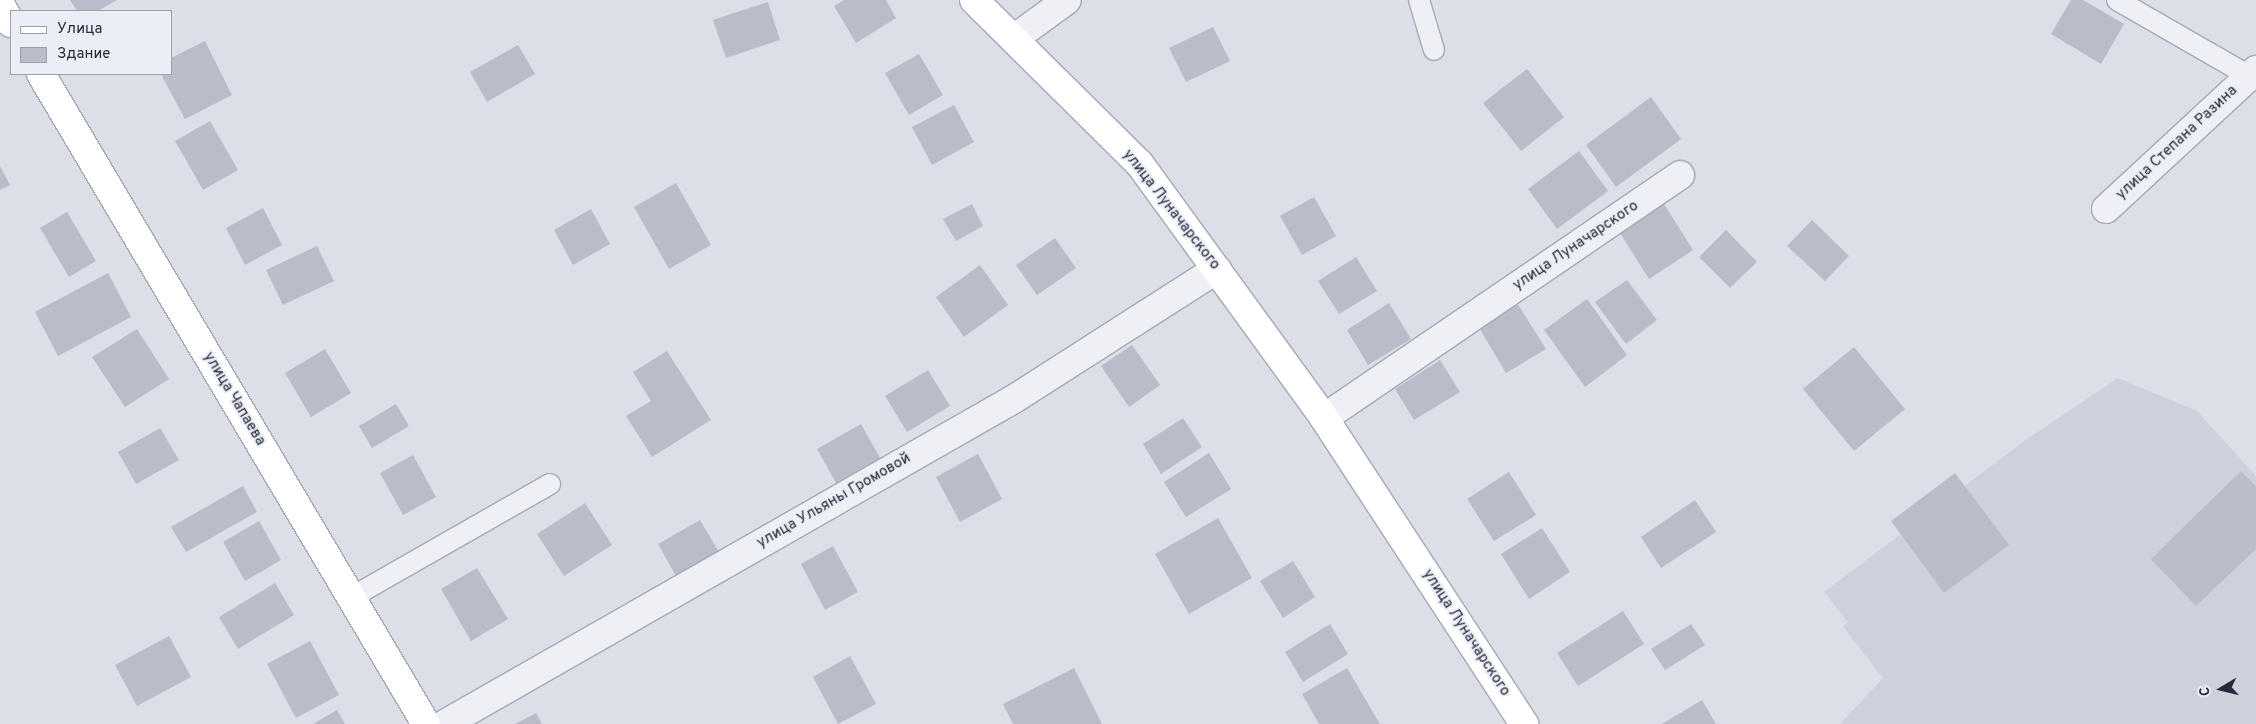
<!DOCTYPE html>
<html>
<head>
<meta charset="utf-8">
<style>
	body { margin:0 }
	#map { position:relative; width:2256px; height:724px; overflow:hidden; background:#dcdfe7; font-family:Overpass,sans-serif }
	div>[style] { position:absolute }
	.built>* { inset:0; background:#ced1dc }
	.building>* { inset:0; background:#b9bdc9 }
	.roads { filter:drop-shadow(1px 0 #a5a9b4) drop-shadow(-1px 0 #a5a9b4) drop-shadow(0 1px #a5a9b4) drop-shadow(0 -1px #a5a9b4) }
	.service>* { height:20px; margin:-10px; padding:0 10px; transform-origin:10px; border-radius:10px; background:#eff0f5 }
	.minor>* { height:28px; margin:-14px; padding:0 14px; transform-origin:14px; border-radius:14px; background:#eff0f5 }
	.secondary>* { height:28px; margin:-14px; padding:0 14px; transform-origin:14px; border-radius:14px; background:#fff }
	span { translate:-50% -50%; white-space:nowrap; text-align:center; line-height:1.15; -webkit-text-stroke:4px #ebeef4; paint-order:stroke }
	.street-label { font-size:15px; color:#262b3d }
	.legend { position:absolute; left:10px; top:10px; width:162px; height:65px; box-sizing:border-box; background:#ebeef4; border:1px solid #9ca0ab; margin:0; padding:6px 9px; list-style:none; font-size:15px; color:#262b3d }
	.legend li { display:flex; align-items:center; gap:10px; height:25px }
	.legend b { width:25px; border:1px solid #9ca0ab }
	.north { position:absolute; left:2196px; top:664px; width:50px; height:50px; -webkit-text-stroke:4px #ebeef4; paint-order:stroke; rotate:261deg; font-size:14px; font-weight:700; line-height:20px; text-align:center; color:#262b3d }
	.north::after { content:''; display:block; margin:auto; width:18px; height:22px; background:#262b3d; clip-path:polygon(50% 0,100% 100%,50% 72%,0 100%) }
</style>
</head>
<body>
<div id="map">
	<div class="built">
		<div style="clip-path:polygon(2118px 378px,2197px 411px,2256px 476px,2256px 724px,1840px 724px,1883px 678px,1843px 627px,1848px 622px,1824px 592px,2027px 439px)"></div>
	</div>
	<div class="building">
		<div style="clip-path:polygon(70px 0,117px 0,98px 11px,77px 11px)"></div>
		<div style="clip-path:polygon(844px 0,886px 0,896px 18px,856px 43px,834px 6px)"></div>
		<div style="clip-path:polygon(2071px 0,2083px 0,2124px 24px,2101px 64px,2051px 34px)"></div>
		<div style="clip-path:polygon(768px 2px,780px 40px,726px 58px,713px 20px)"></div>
		<div style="clip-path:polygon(1213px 27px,1230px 61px,1186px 82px,1169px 48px)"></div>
		<div style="clip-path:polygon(205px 41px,232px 95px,185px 119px,161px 74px,171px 74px,171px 58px)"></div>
		<div style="clip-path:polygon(518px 45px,535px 74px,487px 102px,470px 72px)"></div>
		<div style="clip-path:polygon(919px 54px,943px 95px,909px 115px,885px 73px)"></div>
		<div style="clip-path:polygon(1527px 69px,1564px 117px,1521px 151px,1483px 103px)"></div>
		<div style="clip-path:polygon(1651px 97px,1681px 139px,1616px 187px,1586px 145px)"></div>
		<div style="clip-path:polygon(954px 105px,974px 142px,932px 165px,912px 127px)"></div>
		<div style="clip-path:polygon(210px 121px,238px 170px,203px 190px,175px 141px)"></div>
		<div style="clip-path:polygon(1579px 151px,1608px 191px,1557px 229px,1528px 189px)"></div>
		<div style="clip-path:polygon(0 166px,10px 185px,0 190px)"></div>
		<div style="clip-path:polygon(676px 183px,711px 245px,669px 269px,634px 207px)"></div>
		<div style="clip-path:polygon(1314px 197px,1336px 236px,1302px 255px,1280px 216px)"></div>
		<div style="clip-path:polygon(972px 204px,983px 226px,956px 241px,943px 219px)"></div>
		<div style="clip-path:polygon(1664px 204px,1693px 250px,1649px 279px,1620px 233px)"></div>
		<div style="clip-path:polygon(263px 208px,282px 245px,245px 265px,226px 228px)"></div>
		<div style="clip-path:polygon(591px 209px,610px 244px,573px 265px,554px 230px)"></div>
		<div style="clip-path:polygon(67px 212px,96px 261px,69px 277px,40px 228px)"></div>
		<div style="clip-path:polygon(1812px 220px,1849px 256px,1825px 281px,1787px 246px)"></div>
		<div style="clip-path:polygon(1726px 230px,1757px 262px,1730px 288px,1699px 257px)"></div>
		<div style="clip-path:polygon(1055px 238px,1076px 268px,1037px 295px,1016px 265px)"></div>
		<div style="clip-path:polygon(317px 246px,334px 281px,283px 305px,266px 270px)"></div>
		<div style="clip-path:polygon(1356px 257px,1377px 291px,1339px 314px,1318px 281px)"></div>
		<div style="clip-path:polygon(980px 265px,1008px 305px,964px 337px,936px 297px)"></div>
		<div style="clip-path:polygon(108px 273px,131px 317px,58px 356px,35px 312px)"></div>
		<div style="clip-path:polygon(1627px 280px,1657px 320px,1626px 344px,1595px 302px)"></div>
		<div style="clip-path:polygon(1587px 299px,1627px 355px,1585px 387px,1544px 330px)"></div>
		<div style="clip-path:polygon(1389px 303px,1411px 339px,1368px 365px,1347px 330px)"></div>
		<div style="clip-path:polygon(1517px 303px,1546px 349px,1506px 373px,1478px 326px)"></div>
		<div style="clip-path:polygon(137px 329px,169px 379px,125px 407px,92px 357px)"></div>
		<div style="clip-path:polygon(1132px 345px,1160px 385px,1129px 407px,1101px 366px)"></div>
		<div style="clip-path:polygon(1854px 347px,1905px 409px,1854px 451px,1803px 389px)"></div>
		<div style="clip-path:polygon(325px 349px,351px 393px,311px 417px,285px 373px)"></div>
		<div style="clip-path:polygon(667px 351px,711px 420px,652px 457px,626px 416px,651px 401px,633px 372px)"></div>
		<div style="clip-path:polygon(1440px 360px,1460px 392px,1414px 420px,1395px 389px)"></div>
		<div style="clip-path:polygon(928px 370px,950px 406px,907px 432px,885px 396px)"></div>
		<div style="clip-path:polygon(396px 404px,409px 426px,372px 448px,359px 426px)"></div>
		<div style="clip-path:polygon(1183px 418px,1202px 447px,1161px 474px,1143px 444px)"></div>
		<div style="clip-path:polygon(861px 424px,884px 465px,840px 490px,817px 449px)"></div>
		<div style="clip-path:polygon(160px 428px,179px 460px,136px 484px,118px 452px)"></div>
		<div style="clip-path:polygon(1209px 453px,1231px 489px,1186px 517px,1164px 482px)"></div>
		<div style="clip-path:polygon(978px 454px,1002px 499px,960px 522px,936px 477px)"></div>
		<div style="clip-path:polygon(413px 455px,436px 497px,403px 515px,380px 473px)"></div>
		<div style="clip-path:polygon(2241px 471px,2256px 486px,2256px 549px,2196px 606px,2151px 559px)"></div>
		<div style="clip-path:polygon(1509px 472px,1536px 515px,1494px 541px,1467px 499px)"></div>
		<div style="clip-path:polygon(1955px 473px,2009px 545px,1944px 593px,1891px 521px)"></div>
		<div style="clip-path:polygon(243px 486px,257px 512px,186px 552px,171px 527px)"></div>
		<div style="clip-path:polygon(1695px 500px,1716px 532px,1661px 568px,1641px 537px)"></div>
		<div style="clip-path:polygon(585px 503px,612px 545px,564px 576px,537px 534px)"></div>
		<div style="clip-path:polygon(1218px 518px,1252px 578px,1189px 614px,1155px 554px)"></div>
		<div style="clip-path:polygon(700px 520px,720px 554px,677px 578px,658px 544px)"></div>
		<div style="clip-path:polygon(259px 521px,281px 560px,245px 581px,223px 542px)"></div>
		<div style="clip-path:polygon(1542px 528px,1570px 572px,1529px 599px,1501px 554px)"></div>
		<div style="clip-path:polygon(833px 546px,858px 592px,825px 610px,801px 564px)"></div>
		<div style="clip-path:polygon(1293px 561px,1315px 597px,1283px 618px,1260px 581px)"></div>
		<div style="clip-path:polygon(477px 568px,508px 619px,471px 641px,441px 589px)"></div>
		<div style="clip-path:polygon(275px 583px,294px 615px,238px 649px,219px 617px)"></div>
		<div style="clip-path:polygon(1623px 611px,1644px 644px,1578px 686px,1557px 653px)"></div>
		<div style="clip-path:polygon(1330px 624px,1348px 654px,1303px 682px,1285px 652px)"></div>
		<div style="clip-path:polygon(1691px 624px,1705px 645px,1665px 670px,1651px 649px)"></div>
		<div style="clip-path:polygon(169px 636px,191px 677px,137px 706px,115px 665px)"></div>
		<div style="clip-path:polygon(310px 641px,339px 695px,296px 718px,267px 664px)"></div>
		<div style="clip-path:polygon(850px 656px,876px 704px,838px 724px,813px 677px)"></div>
		<div style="clip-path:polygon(1074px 668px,1102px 724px,1013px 724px,1003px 704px)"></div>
		<div style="clip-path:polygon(1347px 668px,1380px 724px,1319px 724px,1302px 694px)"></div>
		<div style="clip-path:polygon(1702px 700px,1716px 724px,1662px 724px)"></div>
		<div style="clip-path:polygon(337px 710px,345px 724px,313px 724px)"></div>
		<div style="clip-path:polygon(536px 713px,542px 724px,515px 724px)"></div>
	</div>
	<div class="roads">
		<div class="service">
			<div style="left:1419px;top:0;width:52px;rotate:73.3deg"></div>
			<div style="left:2117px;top:0;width:152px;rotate:29.9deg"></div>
			<div style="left:352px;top:597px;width:228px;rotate:-29.7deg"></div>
		</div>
		<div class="minor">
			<div style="left:1015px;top:38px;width:64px;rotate:-36.2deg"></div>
			<div style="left:2106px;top:209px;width:205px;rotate:-42.8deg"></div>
			<div style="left:1324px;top:418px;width:431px;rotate:-34.3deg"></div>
			<div style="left:445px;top:724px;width:655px;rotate:-29.73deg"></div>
			<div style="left:1014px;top:399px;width:241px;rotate:-32.6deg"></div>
		</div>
		<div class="secondary">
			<div style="left:974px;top:0;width:232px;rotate:44.7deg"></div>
			<div style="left:1139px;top:163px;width:315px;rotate:54deg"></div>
			<div style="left:1324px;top:418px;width:366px;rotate:56.8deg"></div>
			<div style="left:0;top:4px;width:22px;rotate:60deg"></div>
			<div style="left:41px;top:74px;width:755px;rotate:59.36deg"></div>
		</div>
	</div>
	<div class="street-label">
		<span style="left:2177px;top:143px;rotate:-43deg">улица Степана Разина</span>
		<span style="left:1171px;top:210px;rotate:52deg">улица Луначарского</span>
		<span style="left:1576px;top:246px;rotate:-34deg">улица Луначарского</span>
		<span style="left:234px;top:399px;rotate:59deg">улица Чапаева</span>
		<span style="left:834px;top:501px;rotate:-30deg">улица Ульяны Громовой</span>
		<span style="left:1466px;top:633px;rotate:57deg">улица Луначарского</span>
	</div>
	<ul class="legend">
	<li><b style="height:6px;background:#fff"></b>Улица</li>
	<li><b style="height:14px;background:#b9bdc9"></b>Здание</li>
	</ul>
	<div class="north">С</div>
</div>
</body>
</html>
